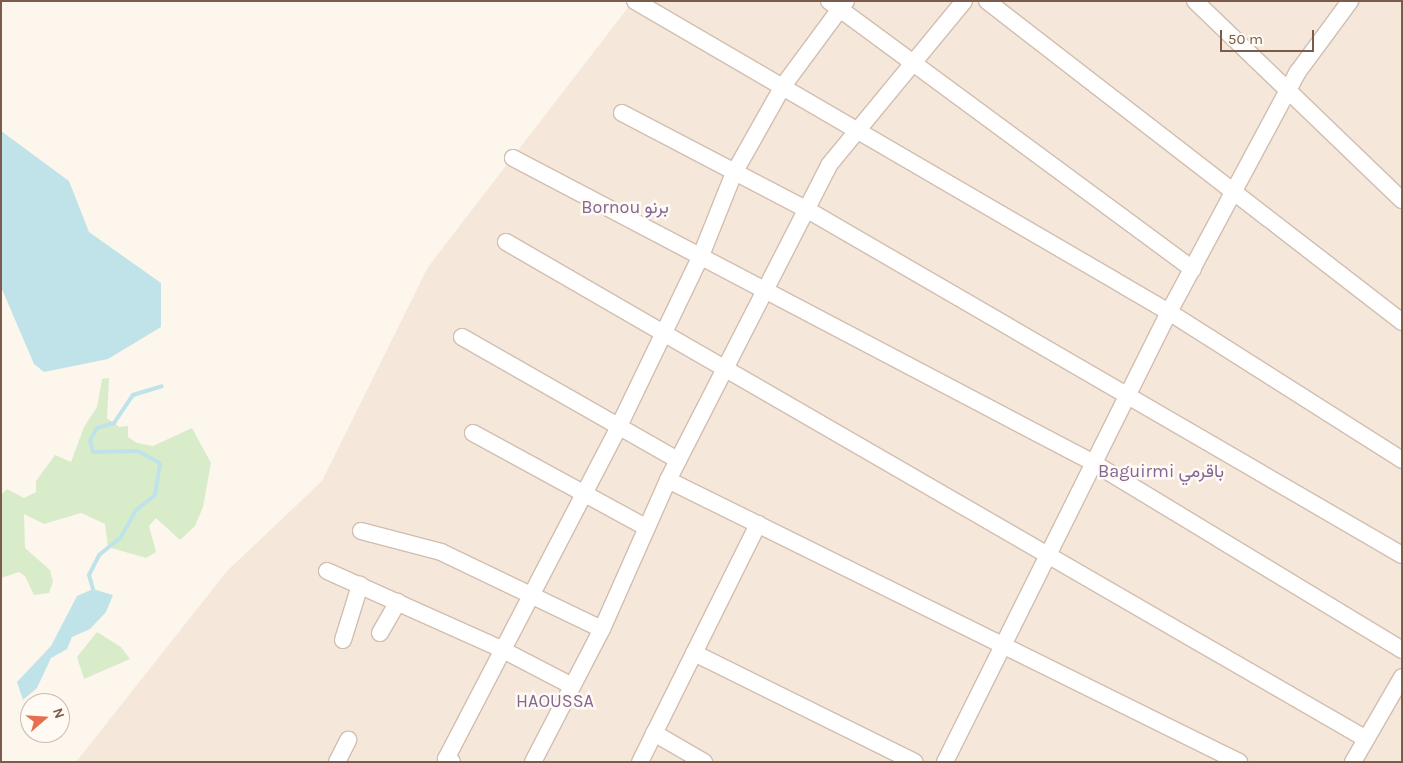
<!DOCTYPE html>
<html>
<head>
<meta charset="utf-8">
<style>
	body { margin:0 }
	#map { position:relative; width:1403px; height:763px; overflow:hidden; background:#fdf6ec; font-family:Karla,Vazirmatn,sans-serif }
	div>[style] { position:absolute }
	.residential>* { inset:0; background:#f5e8da }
	.green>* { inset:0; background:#d8ecc9 }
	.water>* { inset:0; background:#bfe3e8 }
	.stream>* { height:4px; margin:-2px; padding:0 2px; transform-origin:2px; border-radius:2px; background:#bfe3e8 }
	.roads { filter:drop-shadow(1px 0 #d1beb0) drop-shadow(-1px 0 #d1beb0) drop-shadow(0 1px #d1beb0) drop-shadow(0 -1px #d1beb0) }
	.minor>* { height:16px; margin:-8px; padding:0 8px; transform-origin:8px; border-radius:8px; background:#fff }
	span { translate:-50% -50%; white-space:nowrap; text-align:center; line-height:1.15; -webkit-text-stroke:5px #fffaf3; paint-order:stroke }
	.quarter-label { font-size:18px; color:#846695 }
	.frame { position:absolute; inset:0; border:2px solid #7a5c4d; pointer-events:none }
	.north { position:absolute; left:20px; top:693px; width:50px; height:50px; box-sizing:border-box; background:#fffaf3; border:1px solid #cabbb1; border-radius:50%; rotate:71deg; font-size:14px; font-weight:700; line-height:20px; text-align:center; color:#7a5c4d }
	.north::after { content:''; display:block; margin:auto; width:18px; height:22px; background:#e76f51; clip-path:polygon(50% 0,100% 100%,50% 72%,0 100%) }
	.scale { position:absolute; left:1220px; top:30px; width:94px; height:22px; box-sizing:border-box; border:2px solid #7a5c4d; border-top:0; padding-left:6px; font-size:15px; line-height:18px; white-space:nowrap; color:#7a5c4d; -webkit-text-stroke:4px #fffaf3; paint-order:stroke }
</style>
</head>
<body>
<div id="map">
	<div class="residential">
		<div style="clip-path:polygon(633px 1px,1402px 1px,1402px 762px,76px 762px,227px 571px,322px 481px,428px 267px)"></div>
	</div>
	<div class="green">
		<div style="clip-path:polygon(109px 378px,107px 418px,119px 427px,128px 426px,128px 437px,137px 443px,153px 446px,192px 428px,211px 463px,203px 507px,195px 526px,180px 540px,156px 518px,149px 526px,156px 552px,146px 558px,108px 547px,105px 524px,81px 513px,44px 524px,24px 514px,25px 548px,50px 570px,53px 582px,49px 593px,34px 595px,25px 576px,19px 572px,1px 578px,1px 495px,7px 489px,24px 498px,36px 492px,36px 481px,55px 455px,71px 462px,84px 427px,97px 407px,102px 379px)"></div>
		<div style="clip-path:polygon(97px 632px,121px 647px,130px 659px,84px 679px,77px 657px)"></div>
	</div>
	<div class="water">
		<div style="clip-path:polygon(1px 131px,69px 181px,89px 232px,161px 283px,161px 327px,108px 359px,44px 372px,34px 364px,1px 287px)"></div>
		<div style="clip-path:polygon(93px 589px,113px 595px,106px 612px,90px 629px,72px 637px,67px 649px,51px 658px,37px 688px,23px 700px,17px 682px,51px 646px,77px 596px)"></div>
	</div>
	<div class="stream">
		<div style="left:93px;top:589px;width:15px;rotate:-106deg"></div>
		<div style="left:89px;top:575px;width:22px;rotate:-63deg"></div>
		<div style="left:99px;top:555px;width:28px;rotate:-39deg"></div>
		<div style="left:121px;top:537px;width:31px;rotate:-61deg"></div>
		<div style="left:136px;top:510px;width:24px;rotate:-38deg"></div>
		<div style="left:155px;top:495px;width:32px;rotate:-81deg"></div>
		<div style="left:160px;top:463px;width:26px;rotate:-152deg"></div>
		<div style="left:137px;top:451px;width:44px;rotate:178.7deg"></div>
		<div style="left:93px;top:452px;width:12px;rotate:-104deg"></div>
		<div style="left:90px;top:440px;width:14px;rotate:-60deg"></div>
		<div style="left:97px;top:428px;width:18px;rotate:-16deg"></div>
		<div style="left:114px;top:423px;width:34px;rotate:-56deg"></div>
		<div style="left:133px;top:395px;width:30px;rotate:-17deg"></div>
	</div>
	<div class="roads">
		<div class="minor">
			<div style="left:635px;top:1px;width:618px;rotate:30.22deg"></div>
			<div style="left:1169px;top:312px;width:276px;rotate:32.4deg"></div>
			<div style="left:829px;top:1px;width:452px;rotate:36.4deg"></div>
			<div style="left:987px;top:1px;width:525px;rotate:37.72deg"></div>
			<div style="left:1195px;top:1px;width:287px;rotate:43.9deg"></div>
			<div style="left:622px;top:113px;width:208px;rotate:27.6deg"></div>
			<div style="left:806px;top:209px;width:689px;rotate:30.14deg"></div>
			<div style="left:513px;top:158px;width:654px;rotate:27.7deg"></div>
			<div style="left:1092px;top:462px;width:363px;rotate:31.2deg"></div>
			<div style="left:506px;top:242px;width:993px;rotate:30.02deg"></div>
			<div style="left:462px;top:337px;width:249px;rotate:29.7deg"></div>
			<div style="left:473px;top:433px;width:198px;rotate:28.6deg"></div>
			<div style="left:668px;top:480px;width:637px;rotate:26.28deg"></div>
			<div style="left:361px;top:531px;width:83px;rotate:14.7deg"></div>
			<div style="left:441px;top:552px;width:178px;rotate:25.6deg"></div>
			<div style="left:327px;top:571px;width:191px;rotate:24.1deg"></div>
			<div style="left:501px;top:649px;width:80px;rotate:27.5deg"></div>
			<div style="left:380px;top:633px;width:36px;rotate:-60deg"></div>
			<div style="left:343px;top:640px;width:58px;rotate:-72.8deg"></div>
			<div style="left:694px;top:653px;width:246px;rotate:26.3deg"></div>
			<div style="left:654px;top:733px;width:58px;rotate:30.1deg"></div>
			<div style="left:337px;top:762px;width:25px;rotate:-63deg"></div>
			<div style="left:452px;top:762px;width:7px;rotate:-153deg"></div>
			<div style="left:446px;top:759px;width:375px;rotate:-62.5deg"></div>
			<div style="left:619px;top:426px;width:187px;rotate:-64.3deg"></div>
			<div style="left:700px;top:258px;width:92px;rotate:-68.2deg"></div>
			<div style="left:734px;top:173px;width:100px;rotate:-60.6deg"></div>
			<div style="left:783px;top:86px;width:106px;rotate:-53.5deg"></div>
			<div style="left:533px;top:762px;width:150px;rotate:-62.6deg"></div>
			<div style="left:602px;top:629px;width:163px;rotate:-66.1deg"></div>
			<div style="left:668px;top:480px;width:354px;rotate:-62.9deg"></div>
			<div style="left:829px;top:165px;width:212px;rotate:-50.5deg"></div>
			<div style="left:640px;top:762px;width:266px;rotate:-63.6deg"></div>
			<div style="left:945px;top:762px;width:503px;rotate:-63.54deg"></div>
			<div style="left:1169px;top:312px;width:271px;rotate:-61.8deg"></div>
			<div style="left:1297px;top:73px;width:89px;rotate:-53.6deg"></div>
			<div style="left:1353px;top:762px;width:98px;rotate:-60deg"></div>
		</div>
	</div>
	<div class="quarter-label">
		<span style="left:625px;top:207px">Bornou برنو</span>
		<span style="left:1161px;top:471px">Baguirmi باقرمي</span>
		<span style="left:555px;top:701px">HAOUSSA</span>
	</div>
	<div class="frame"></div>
	<div class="north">N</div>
	<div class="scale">50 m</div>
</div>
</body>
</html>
